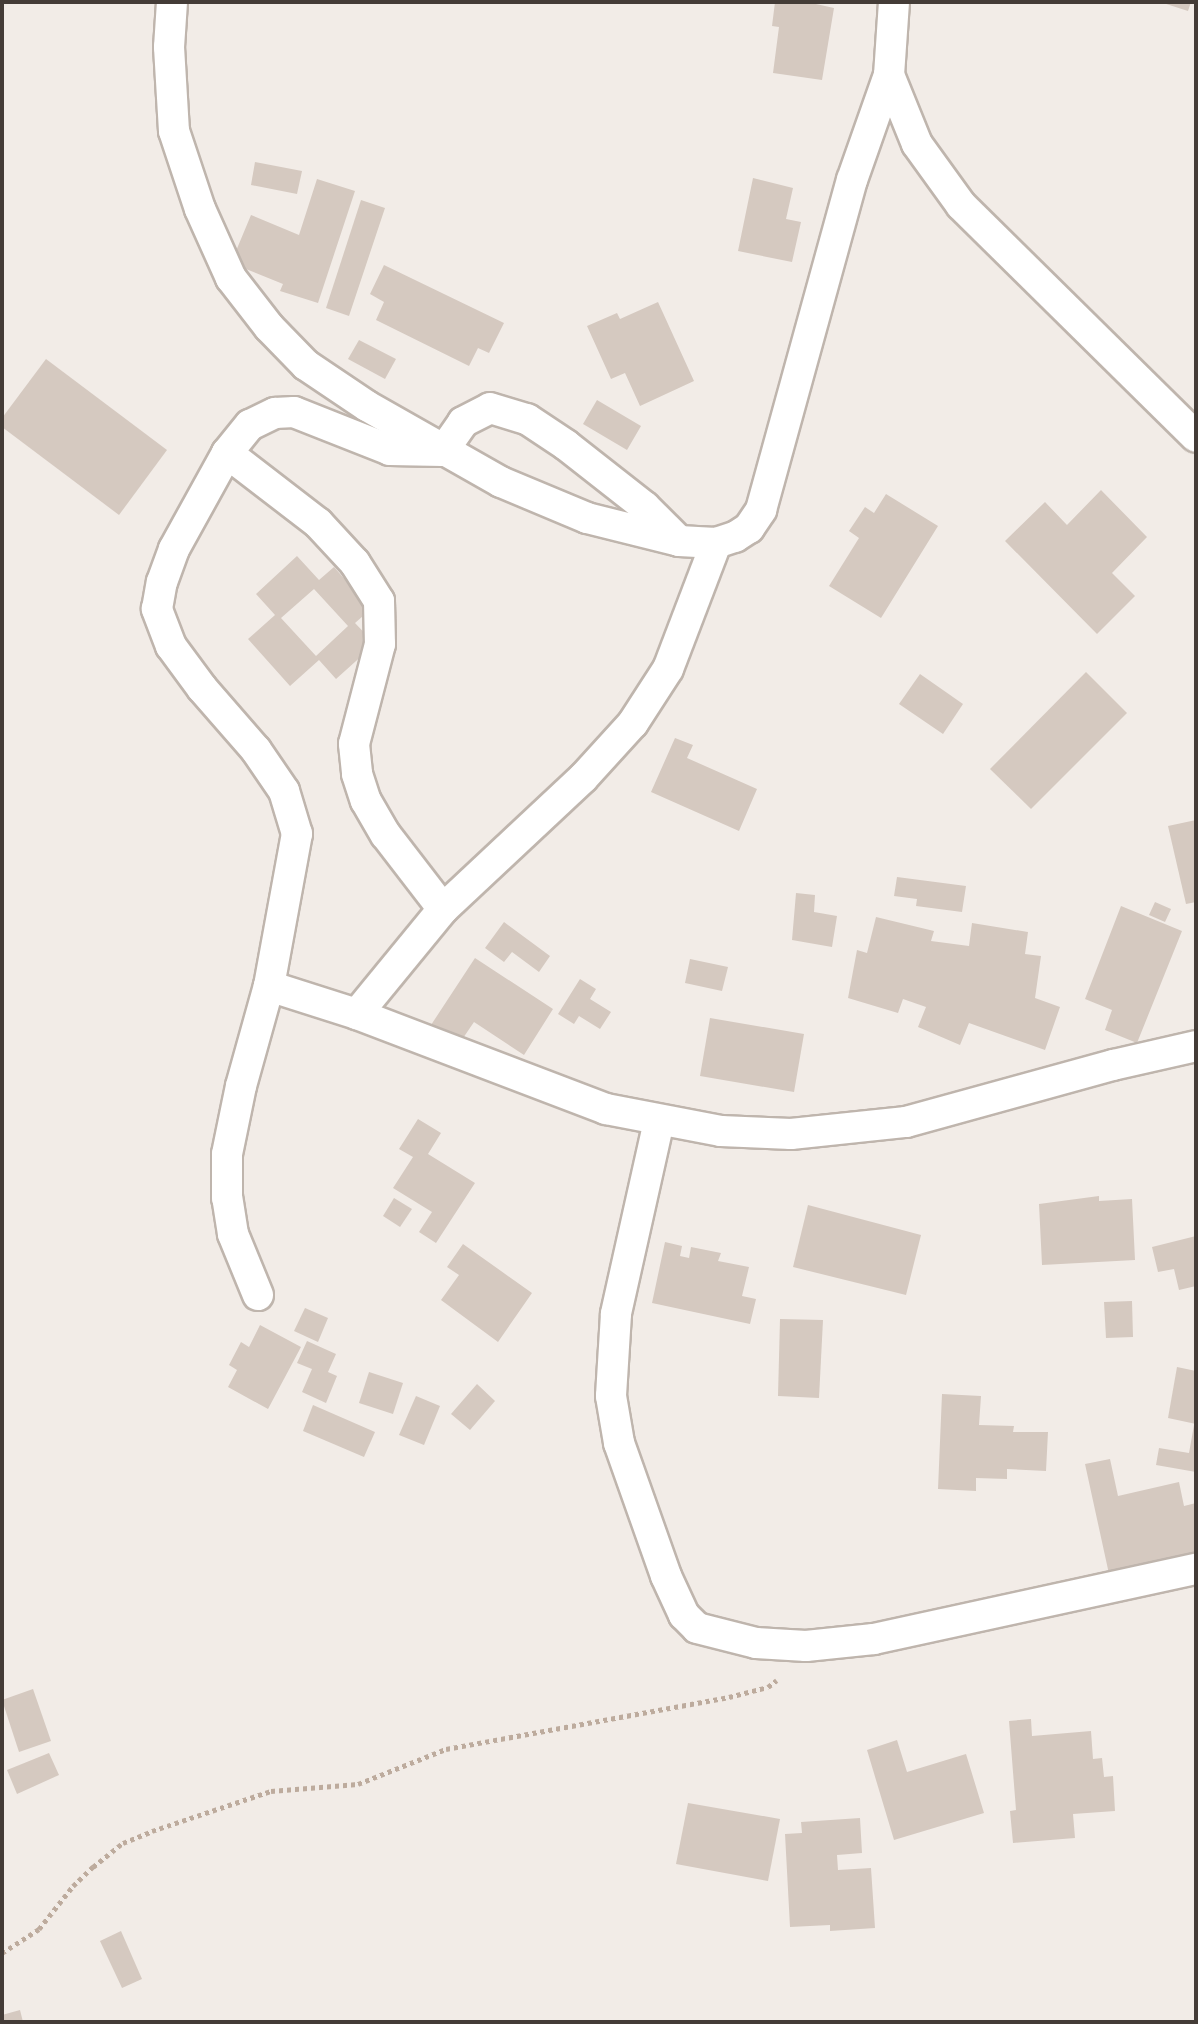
<!DOCTYPE html>
<html>
<head>
<meta charset="utf-8">
<style>
	body { margin:0 }
	#map { position:relative; width:1198px; height:2024px; overflow:hidden; background:#f2ece7; font-family:Arial,sans-serif }
	div>[style] { position:absolute }
	.building>* { inset:0; background:#d5c9c0 }
	.path>* { height:5px; margin-top:-2.5px; transform-origin:0; background:repeating-linear-gradient(90deg,#bdab9d 0 4px,transparent 0 8px) }
	.roads { filter:drop-shadow(2px 0 #bfb5ad) drop-shadow(-2px 0 #bfb5ad) drop-shadow(0 2px #bfb5ad) drop-shadow(0 -2px #bfb5ad) }
	.street>* { height:30px; margin:-15px; padding:0 15px; transform-origin:15px; border-radius:15px; background:#fff }
	span { translate:-50% -50%; white-space:nowrap; text-align:center; line-height:1.15; -webkit-text-stroke:6px #fff; paint-order:stroke }
	.frame { position:absolute; inset:0; border:4px solid #443c37; pointer-events:none }
</style>
</head>
<body>
<div id="map">
	<div class="building">
		<div style="clip-path:polygon(775px 2px,807px 2px,834px 8px,822px 80px,773px 73px,779px 27px,772px 26px)"></div>
		<div style="clip-path:polygon(1160px 2px,1191px 2px,1188px 11px)"></div>
		<div style="clip-path:polygon(255px 162px,302px 171px,297px 194px,251px 185px)"></div>
		<div style="clip-path:polygon(753px 178px,793px 188px,786px 219px,801px 222px,792px 262px,738px 251px)"></div>
		<div style="clip-path:polygon(317px 179px,355px 191px,318px 303px,280px 291px,283px 284px,231px 263px,251px 215px,299px 235px)"></div>
		<div style="clip-path:polygon(361px 200px,385px 208px,349px 316px,326px 308px)"></div>
		<div style="clip-path:polygon(384px 265px,504px 323px,489px 353px,478px 348px,469px 366px,376px 320px,384px 302px,370px 294px)"></div>
		<div style="clip-path:polygon(658px 302px,694px 381px,640px 406px,625px 373px,611px 379px,587px 326px,617px 313px,620px 319px)"></div>
		<div style="clip-path:polygon(359px 340px,396px 359px,385px 379px,348px 359px)"></div>
		<div style="clip-path:polygon(46px 359px,167px 450px,119px 515px,2px 427px,2px 418px)"></div>
		<div style="clip-path:polygon(597px 400px,641px 426px,627px 450px,583px 424px)"></div>
		<div style="clip-path:polygon(1101px 490px,1147px 537px,1112px 573px,1135px 596px,1097px 634px,1005px 541px,1045px 502px,1067px 525px)"></div>
		<div style="clip-path:polygon(886px 494px,938px 526px,881px 618px,829px 586px,859px 538px,849px 531px,865px 507px,874px 513px)"></div>
		<div style="clip-path:polygon(evenodd,297px 556px,319px 580px,334px 567px,371px 609px,355px 623px,375px 644px,336px 679px,319px 660px,290px 686px,248px 639px,275px 615px,256px 594px,297px 556px,314px 589px,348px 626px,316px 656px,281px 618px,314px 589px)"></div>
		<div style="clip-path:polygon(1086px 672px,1127px 713px,1031px 809px,990px 769px)"></div>
		<div style="clip-path:polygon(920px 674px,963px 704px,943px 734px,899px 704px)"></div>
		<div style="clip-path:polygon(675px 738px,693px 745px,687px 758px,757px 789px,739px 831px,651px 792px)"></div>
		<div style="clip-path:polygon(1196px 820px,1196px 902px,1186px 904px,1168px 826px)"></div>
		<div style="clip-path:polygon(897px 877px,966px 886px,962px 912px,916px 906px,917px 899px,894px 896px)"></div>
		<div style="clip-path:polygon(796px 893px,815px 895px,814px 912px,837px 916px,832px 947px,792px 940px)"></div>
		<div style="clip-path:polygon(1155px 902px,1171px 909px,1165px 922px,1149px 915px)"></div>
		<div style="clip-path:polygon(1121px 906px,1182px 931px,1137px 1043px,1105px 1030px,1112px 1010px,1085px 999px)"></div>
		<div style="clip-path:polygon(876px 917px,934px 931px,931px 941px,969px 946px,972px 923px,1028px 932px,1025px 954px,1041px 956px,1035px 998px,1060px 1007px,1045px 1050px,969px 1023px,960px 1045px,918px 1027px,926px 1007px,903px 999px,898px 1013px,848px 998px,857px 950px,867px 953px)"></div>
		<div style="clip-path:polygon(504px 922px,550px 956px,539px 972px,512px 952px,504px 962px,485px 948px)"></div>
		<div style="clip-path:polygon(475px 958px,553px 1009px,524px 1055px,474px 1022px,459px 1044px,431px 1025px)"></div>
		<div style="clip-path:polygon(690px 959px,728px 967px,722px 991px,685px 983px)"></div>
		<div style="clip-path:polygon(580px 979px,596px 989px,590px 999px,611px 1012px,600px 1029px,579px 1016px,574px 1024px,558px 1014px)"></div>
		<div style="clip-path:polygon(710px 1018px,804px 1034px,794px 1092px,700px 1076px)"></div>
		<div style="clip-path:polygon(418px 1119px,441px 1133px,428px 1154px,475px 1183px,436px 1243px,419px 1232px,432px 1212px,393px 1188px,413px 1157px,399px 1149px)"></div>
		<div style="clip-path:polygon(1099px 1196px,1099px 1201px,1132px 1199px,1135px 1260px,1042px 1265px,1039px 1204px)"></div>
		<div style="clip-path:polygon(394px 1198px,412px 1209px,400px 1227px,383px 1216px)"></div>
		<div style="clip-path:polygon(808px 1205px,921px 1235px,906px 1295px,793px 1267px)"></div>
		<div style="clip-path:polygon(1196px 1236px,1196px 1286px,1179px 1290px,1174px 1269px,1158px 1272px,1152px 1247px)"></div>
		<div style="clip-path:polygon(665px 1242px,682px 1246px,680px 1256px,689px 1258px,691px 1247px,721px 1253px,718px 1261px,749px 1267px,742px 1296px,756px 1299px,750px 1324px,652px 1303px)"></div>
		<div style="clip-path:polygon(463px 1244px,532px 1293px,498px 1342px,441px 1300px,459px 1275px,447px 1267px)"></div>
		<div style="clip-path:polygon(1132px 1301px,1133px 1337px,1106px 1338px,1104px 1302px)"></div>
		<div style="clip-path:polygon(305px 1308px,328px 1318px,318px 1342px,294px 1331px)"></div>
		<div style="clip-path:polygon(780px 1319px,823px 1320px,819px 1398px,778px 1396px)"></div>
		<div style="clip-path:polygon(260px 1325px,301px 1347px,268px 1409px,228px 1387px,237px 1370px,229px 1365px,241px 1342px,249px 1347px)"></div>
		<div style="clip-path:polygon(307px 1341px,336px 1354px,328px 1372px,337px 1376px,326px 1403px,302px 1392px,312px 1369px,297px 1363px)"></div>
		<div style="clip-path:polygon(1177px 1367px,1196px 1371px,1196px 1424px,1168px 1418px)"></div>
		<div style="clip-path:polygon(369px 1372px,403px 1383px,393px 1414px,359px 1403px)"></div>
		<div style="clip-path:polygon(477px 1384px,495px 1401px,470px 1430px,451px 1414px)"></div>
		<div style="clip-path:polygon(942px 1394px,981px 1396px,979px 1425px,1014px 1426px,1013px 1432px,1048px 1432px,1046px 1471px,1007px 1469px,1007px 1479px,976px 1478px,976px 1491px,938px 1489px)"></div>
		<div style="clip-path:polygon(416px 1396px,440px 1406px,424px 1445px,399px 1435px)"></div>
		<div style="clip-path:polygon(313px 1405px,375px 1432px,364px 1457px,303px 1431px)"></div>
		<div style="clip-path:polygon(1194px 1425px,1196px 1472px,1156px 1465px,1159px 1448px,1189px 1453px)"></div>
		<div style="clip-path:polygon(1110px 1459px,1118px 1496px,1179px 1482px,1184px 1506px,1196px 1503px,1196px 1554px,1109px 1574px,1085px 1464px)"></div>
		<div style="clip-path:polygon(33px 1689px,51px 1741px,19px 1752px,2px 1700px)"></div>
		<div style="clip-path:polygon(1031px 1719px,1032px 1736px,1091px 1731px,1093px 1759px,1102px 1758px,1104px 1777px,1113px 1776px,1115px 1811px,1073px 1814px,1075px 1838px,1013px 1843px,1010px 1811px,1016px 1810px,1009px 1721px)"></div>
		<div style="clip-path:polygon(897px 1740px,907px 1772px,966px 1754px,984px 1813px,894px 1840px,867px 1750px)"></div>
		<div style="clip-path:polygon(49px 1753px,59px 1775px,17px 1794px,7px 1770px)"></div>
		<div style="clip-path:polygon(688px 1803px,780px 1819px,768px 1881px,676px 1864px)"></div>
		<div style="clip-path:polygon(860px 1818px,862px 1853px,837px 1855px,838px 1870px,871px 1868px,875px 1928px,830px 1931px,830px 1925px,790px 1927px,785px 1834px,802px 1833px,801px 1822px)"></div>
		<div style="clip-path:polygon(121px 1931px,142px 1979px,122px 1988px,100px 1941px)"></div>
		<div style="clip-path:polygon(20px 2010px,23px 2022px,2px 2022px,2px 2015px)"></div>
	</div>
	<div class="path">
		<div style="left:2px;top:1953px;width:44px;rotate:-33deg"></div>
		<div style="left:39px;top:1929px;width:55px;rotate:-51.7deg"></div>
		<div style="left:73px;top:1886px;width:28px;rotate:-44deg"></div>
		<div style="left:93px;top:1867px;width:38px;rotate:-39deg"></div>
		<div style="left:123px;top:1843px;width:31px;rotate:-22deg"></div>
		<div style="left:152px;top:1831px;width:126px;rotate:-18.6deg"></div>
		<div style="left:271px;top:1791px;width:87px;rotate:-4.6deg"></div>
		<div style="left:358px;top:1784px;width:95px;rotate:-21.7deg"></div>
		<div style="left:446px;top:1749px;width:288px;rotate:-10.4deg"></div>
		<div style="left:729px;top:1697px;width:40px;rotate:-14.4deg"></div>
		<div style="left:768px;top:1687px;width:11px;rotate:-38deg"></div>
	</div>
	<div class="roads">
		<div class="street">
			<div style="left:172px;top:2px;width:45px;rotate:93.8deg"></div>
			<div style="left:169px;top:47px;width:84px;rotate:86.6deg"></div>
			<div style="left:174px;top:131px;width:82px;rotate:71.6deg"></div>
			<div style="left:200px;top:209px;width:76px;rotate:65.8deg"></div>
			<div style="left:231px;top:278px;width:62px;rotate:52.2deg"></div>
			<div style="left:269px;top:327px;width:53px;rotate:45.8deg"></div>
			<div style="left:306px;top:365px;width:73px;rotate:33.9deg"></div>
			<div style="left:367px;top:406px;width:154px;rotate:29.6deg"></div>
			<div style="left:501px;top:482px;width:93px;rotate:22.7deg"></div>
			<div style="left:587px;top:518px;width:95px;rotate:14deg"></div>
			<div style="left:679px;top:541px;width:37px;rotate:3deg"></div>
			<div style="left:716px;top:543px;width:20px;rotate:-18deg"></div>
			<div style="left:735px;top:537px;width:17px;rotate:-33deg"></div>
			<div style="left:749px;top:528px;width:22px;rotate:-56deg"></div>
			<div style="left:761px;top:510px;width:342px;rotate:-74.6deg"></div>
			<div style="left:852px;top:180px;width:111px;rotate:-70.6deg"></div>
			<div style="left:894px;top:2px;width:73px;rotate:93.9deg"></div>
			<div style="left:889px;top:75px;width:74px;rotate:67.9deg"></div>
			<div style="left:917px;top:144px;width:75px;rotate:54.2deg"></div>
			<div style="left:961px;top:205px;width:330px;rotate:44.6deg"></div>
			<div style="left:227px;top:453px;width:115px;rotate:37.6deg"></div>
			<div style="left:318px;top:523px;width:54px;rotate:47.2deg"></div>
			<div style="left:355px;top:563px;width:45px;rotate:57.7deg"></div>
			<div style="left:379px;top:601px;width:43px;rotate:88.7deg"></div>
			<div style="left:380px;top:644px;width:103px;rotate:104.6deg"></div>
			<div style="left:354px;top:744px;width:30px;rotate:84deg"></div>
			<div style="left:357px;top:774px;width:28px;rotate:72deg"></div>
			<div style="left:366px;top:801px;width:39px;rotate:60deg"></div>
			<div style="left:386px;top:835px;width:93px;rotate:52.4deg"></div>
			<div style="left:269px;top:986px;width:92px;rotate:17.7deg"></div>
			<div style="left:357px;top:1014px;width:267px;rotate:20.9deg"></div>
			<div style="left:606px;top:1109px;width:117px;rotate:10.8deg"></div>
			<div style="left:721px;top:1131px;width:70px;rotate:2.5deg"></div>
			<div style="left:791px;top:1134px;width:116px;rotate:-6deg"></div>
			<div style="left:906px;top:1122px;width:215px;rotate:-15.4deg"></div>
			<div style="left:1113px;top:1065px;width:85px;rotate:-12.9deg"></div>
			<div style="left:357px;top:1014px;width:136px;rotate:-50.7deg"></div>
			<div style="left:443px;top:909px;width:192px;rotate:-43.1deg"></div>
			<div style="left:583px;top:778px;width:74px;rotate:-47.7deg"></div>
			<div style="left:633px;top:723px;width:64px;rotate:-57.1deg"></div>
			<div style="left:668px;top:669px;width:135px;rotate:-69.1deg"></div>
			<div style="left:659px;top:1121px;width:198px;rotate:102.6deg"></div>
			<div style="left:616px;top:1314px;width:82px;rotate:93.5deg"></div>
			<div style="left:611px;top:1396px;width:48px;rotate:80.3deg"></div>
			<div style="left:619px;top:1443px;width:141px;rotate:70.5deg"></div>
			<div style="left:666px;top:1576px;width:43px;rotate:65.2deg"></div>
			<div style="left:684px;top:1615px;width:18px;rotate:45deg"></div>
			<div style="left:697px;top:1628px;width:61px;rotate:14.3deg"></div>
			<div style="left:756px;top:1643px;width:50px;rotate:3.4deg"></div>
			<div style="left:806px;top:1646px;width:68px;rotate:-5.9deg"></div>
			<div style="left:874px;top:1639px;width:330px;rotate:-12.3deg"></div>
			<div style="left:258px;top:1295px;width:66px;rotate:-112.3deg"></div>
			<div style="left:233px;top:1234px;width:36px;rotate:-99deg"></div>
			<div style="left:227px;top:1198px;width:44px;rotate:-90deg"></div>
			<div style="left:227px;top:1154px;width:69px;rotate:-78.4deg"></div>
			<div style="left:241px;top:1086px;width:104px;rotate:-74.4deg"></div>
			<div style="left:269px;top:986px;width:155px;rotate:-79.6deg"></div>
			<div style="left:297px;top:834px;width:45px;rotate:-106.8deg"></div>
			<div style="left:284px;top:791px;width:50px;rotate:-124.3deg"></div>
			<div style="left:256px;top:750px;width:82px;rotate:-131.1deg"></div>
			<div style="left:202px;top:688px;width:52px;rotate:-126.4deg"></div>
			<div style="left:171px;top:646px;width:40px;rotate:-111deg"></div>
			<div style="left:157px;top:609px;width:27px;rotate:-80deg"></div>
			<div style="left:162px;top:582px;width:35px;rotate:-70deg"></div>
			<div style="left:174px;top:549px;width:110px;rotate:-61.1deg"></div>
			<div style="left:227px;top:453px;width:36px;rotate:-51deg"></div>
			<div style="left:250px;top:425px;width:28px;rotate:-26deg"></div>
			<div style="left:275px;top:413px;width:19px;rotate:-3deg"></div>
			<div style="left:294px;top:412px;width:103px;rotate:21.6deg"></div>
			<div style="left:390px;top:450px;width:53px;rotate:1.1deg"></div>
			<div style="left:443px;top:451px;width:35px;rotate:-55deg"></div>
			<div style="left:463px;top:422px;width:30px;rotate:-27deg"></div>
			<div style="left:490px;top:408px;width:39px;rotate:17deg"></div>
			<div style="left:527px;top:419px;width:47px;rotate:33.7deg"></div>
			<div style="left:566px;top:445px;width:100px;rotate:38.1deg"></div>
			<div style="left:645px;top:507px;width:48px;rotate:45deg"></div>
		</div>
	</div>
	<div class="frame"></div>
</div>
</body>
</html>
